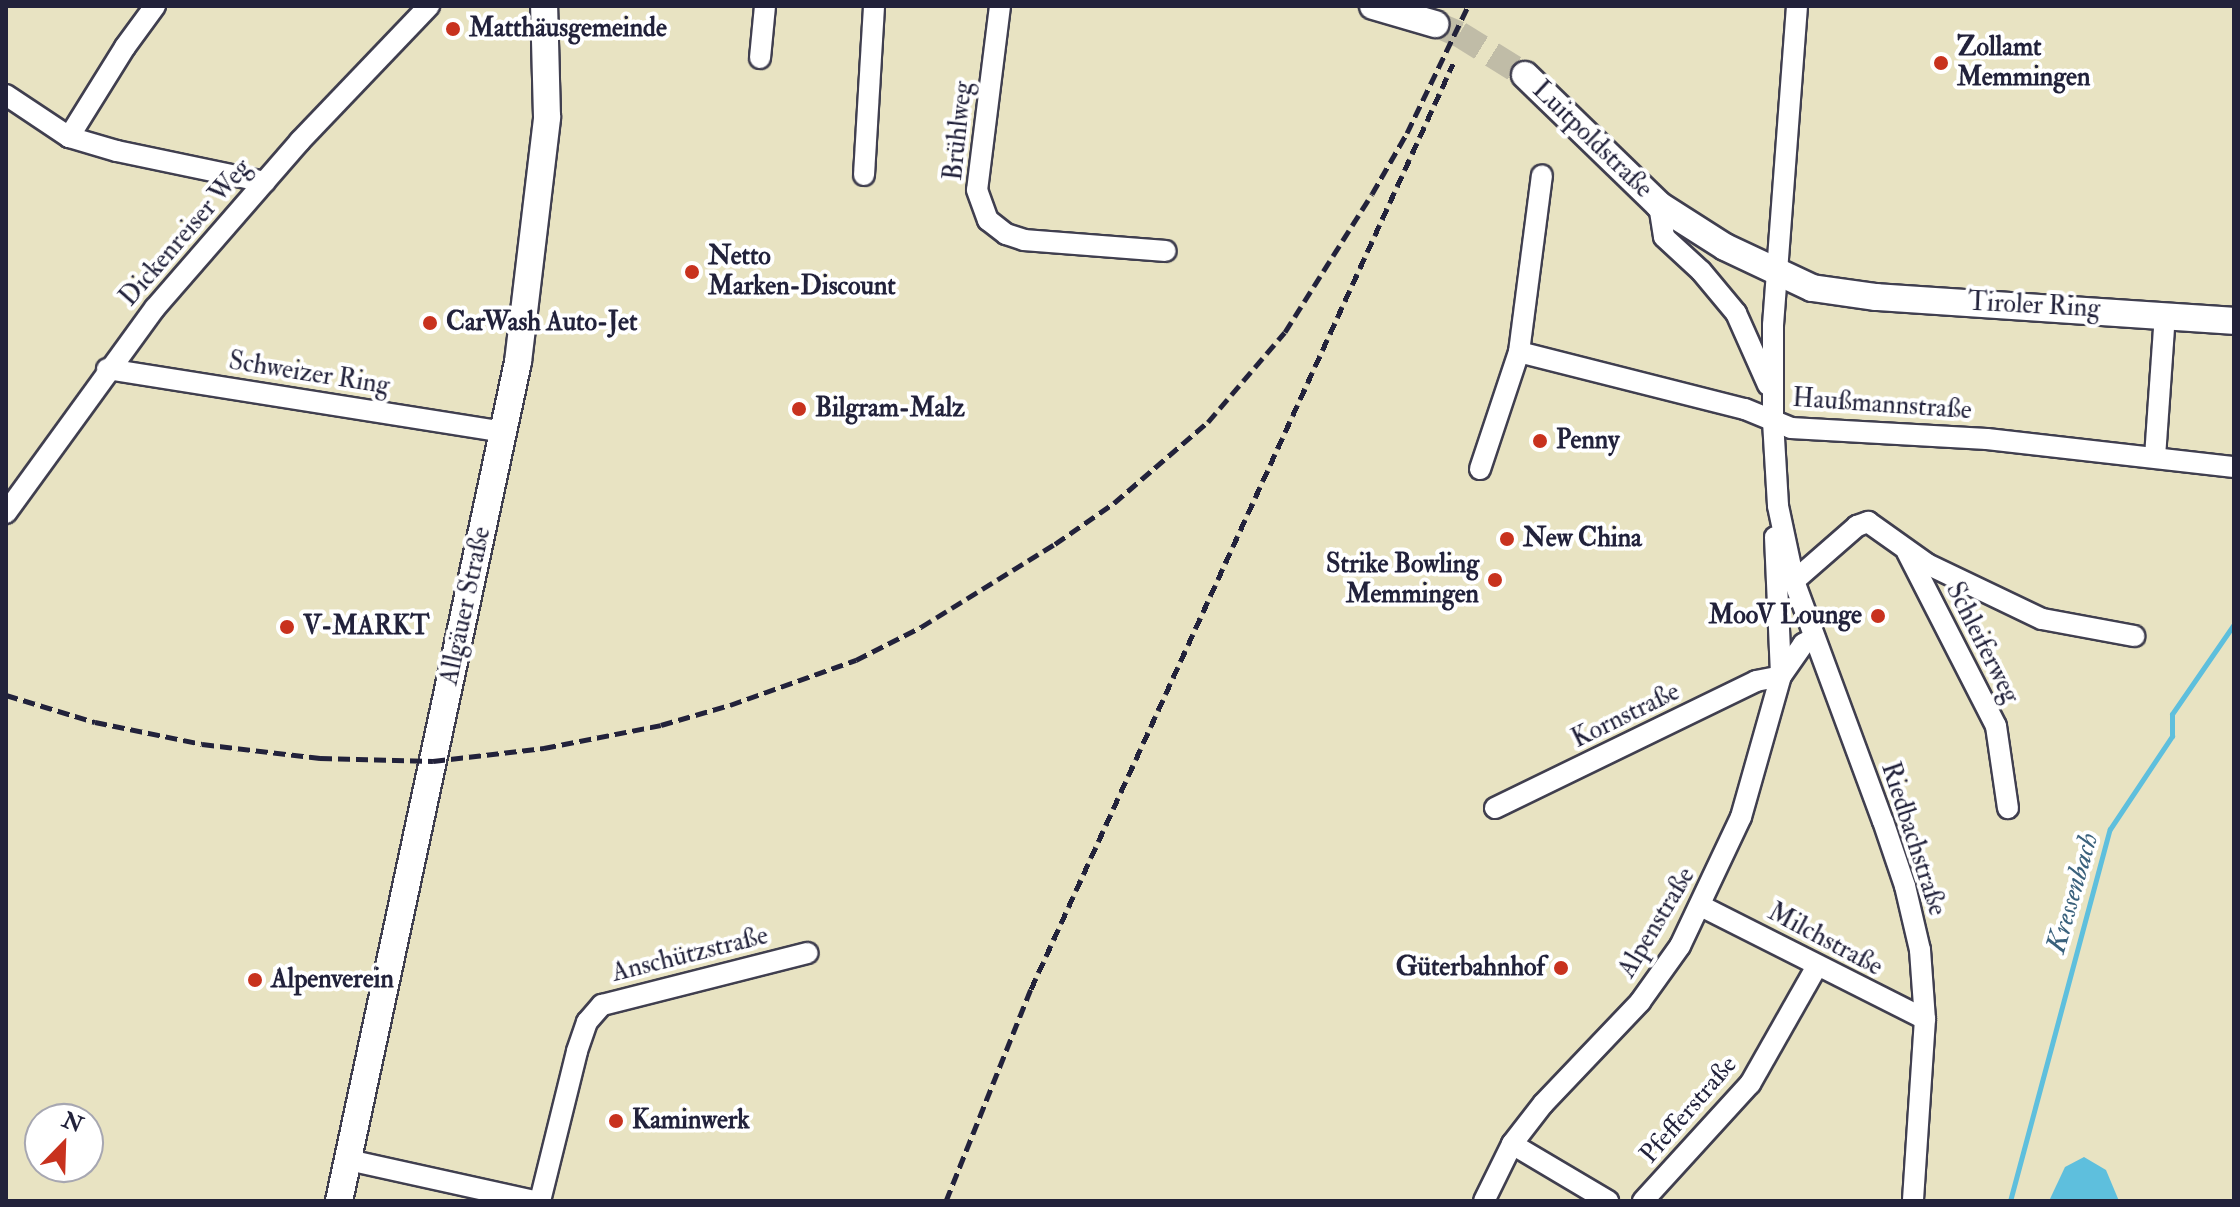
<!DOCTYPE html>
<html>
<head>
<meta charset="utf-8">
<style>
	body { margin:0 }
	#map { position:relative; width:2240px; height:1207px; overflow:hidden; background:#e8e3c2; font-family:"IM FELL Double Pica",serif }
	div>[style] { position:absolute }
	.water>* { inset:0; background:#5ebfdd }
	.stream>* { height:5px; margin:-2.5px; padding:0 2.5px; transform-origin:2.5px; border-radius:2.5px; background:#5ebfdd }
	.major-tunnel>* { height:26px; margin-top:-13px; transform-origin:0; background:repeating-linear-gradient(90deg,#c0bca7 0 26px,transparent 0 39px) }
	.roads { filter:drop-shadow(2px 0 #403f4f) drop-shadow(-2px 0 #403f4f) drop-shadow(0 2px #403f4f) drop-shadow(0 -2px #403f4f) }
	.minor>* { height:20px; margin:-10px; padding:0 10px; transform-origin:10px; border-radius:10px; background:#fff }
	.major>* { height:26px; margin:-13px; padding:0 13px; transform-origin:13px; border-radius:13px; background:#fff }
	.rail>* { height:5px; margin-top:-2.5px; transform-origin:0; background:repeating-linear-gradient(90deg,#22223b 0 12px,transparent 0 18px) }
	.dots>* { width:22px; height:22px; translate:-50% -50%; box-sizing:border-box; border:4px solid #fff; border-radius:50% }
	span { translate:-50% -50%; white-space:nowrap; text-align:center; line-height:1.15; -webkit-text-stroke:8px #fff; paint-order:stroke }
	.poi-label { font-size:26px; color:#22223b; font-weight:700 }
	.left { translate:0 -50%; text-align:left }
	.right { translate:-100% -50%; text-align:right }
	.street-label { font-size:26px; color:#22223b }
	.water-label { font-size:28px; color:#3a617c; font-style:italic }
	.frame { position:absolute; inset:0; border:8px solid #22223b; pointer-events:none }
	.north { position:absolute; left:24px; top:1103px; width:80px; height:80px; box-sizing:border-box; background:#fff; border:2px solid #a7a7b1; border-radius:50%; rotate:23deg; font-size:22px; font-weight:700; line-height:32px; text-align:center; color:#22223b }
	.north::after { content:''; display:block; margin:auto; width:28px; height:36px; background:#c8321e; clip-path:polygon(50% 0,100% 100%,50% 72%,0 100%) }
</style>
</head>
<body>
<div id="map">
	<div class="water">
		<div style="clip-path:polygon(2084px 1157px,2106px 1170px,2119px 1201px,2049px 1201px,2065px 1167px)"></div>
	</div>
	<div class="stream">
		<div style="left:2010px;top:1201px;width:385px;rotate:-75deg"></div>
		<div style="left:2110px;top:829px;width:112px;rotate:-56.3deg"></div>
		<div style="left:2172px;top:736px;width:22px;rotate:-90deg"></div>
		<div style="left:2172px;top:714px;width:109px;rotate:-55.4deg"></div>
	</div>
	<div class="major-tunnel">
		<div style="left:1435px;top:24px;width:26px;rotate:23deg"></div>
		<div style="left:1459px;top:34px;width:78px;rotate:31.8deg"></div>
	</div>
	<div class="roads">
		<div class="minor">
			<div style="left:1000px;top:6px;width:185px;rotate:97.1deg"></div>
			<div style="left:977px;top:190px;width:32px;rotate:70deg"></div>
			<div style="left:988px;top:220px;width:23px;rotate:38deg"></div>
			<div style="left:1006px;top:234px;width:19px;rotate:18deg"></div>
			<div style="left:1024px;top:240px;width:142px;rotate:4.4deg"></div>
			<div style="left:1797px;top:6px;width:320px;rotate:94.3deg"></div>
			<div style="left:1773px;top:325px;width:96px;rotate:90deg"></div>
			<div style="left:1773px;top:421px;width:85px;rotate:86.6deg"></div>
			<div style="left:1778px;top:506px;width:77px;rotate:78deg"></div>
			<div style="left:1794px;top:581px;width:256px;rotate:69.7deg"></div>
			<div style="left:1883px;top:821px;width:69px;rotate:71.3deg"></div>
			<div style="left:1905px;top:886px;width:66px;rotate:76.8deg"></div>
			<div style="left:1920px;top:950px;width:69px;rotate:85.9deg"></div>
			<div style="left:1925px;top:1019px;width:182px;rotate:93.8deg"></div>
			<div style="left:760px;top:58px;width:52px;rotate:-84.5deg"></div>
			<div style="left:6px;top:95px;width:76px;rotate:33.7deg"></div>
			<div style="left:69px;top:137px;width:50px;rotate:16.3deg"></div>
			<div style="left:117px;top:151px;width:151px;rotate:11.8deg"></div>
			<div style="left:69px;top:137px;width:106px;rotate:-58.1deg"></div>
			<div style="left:125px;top:47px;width:51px;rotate:-53.8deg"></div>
			<div style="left:864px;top:175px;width:169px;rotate:-86.6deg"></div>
			<div style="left:1659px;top:205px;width:32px;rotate:81deg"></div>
			<div style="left:1664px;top:237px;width:50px;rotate:42.6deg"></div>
			<div style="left:1701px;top:271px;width:55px;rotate:50.2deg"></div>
			<div style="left:1736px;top:313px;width:79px;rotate:66deg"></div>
			<div style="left:1519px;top:352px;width:233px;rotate:14.2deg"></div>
			<div style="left:1745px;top:409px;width:50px;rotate:22.4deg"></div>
			<div style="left:1791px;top:428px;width:196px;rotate:3.2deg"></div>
			<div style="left:1987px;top:439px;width:249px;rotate:6.5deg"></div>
			<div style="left:107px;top:369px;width:401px;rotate:9deg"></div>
			<div style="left:2155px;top:457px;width:143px;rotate:-86deg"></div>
			<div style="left:1480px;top:469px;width:123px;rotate:-71.6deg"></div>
			<div style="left:1519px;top:352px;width:178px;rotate:-82.6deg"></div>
			<div style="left:6px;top:513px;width:253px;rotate:-54deg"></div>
			<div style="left:155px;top:308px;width:221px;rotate:-49deg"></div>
			<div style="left:300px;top:141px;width:187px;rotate:-46.3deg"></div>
			<div style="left:1775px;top:537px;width:139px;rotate:87.5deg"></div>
			<div style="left:1907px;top:552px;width:195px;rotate:62.9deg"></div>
			<div style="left:1996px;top:726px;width:83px;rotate:81.7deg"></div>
			<div style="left:1794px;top:581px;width:84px;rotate:-41.1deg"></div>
			<div style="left:1857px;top:526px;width:12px;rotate:-20deg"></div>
			<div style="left:1868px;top:522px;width:72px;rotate:35.4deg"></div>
			<div style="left:1927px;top:564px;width:127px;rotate:25.6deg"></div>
			<div style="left:2042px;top:619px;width:94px;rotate:10.5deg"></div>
			<div style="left:1495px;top:808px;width:290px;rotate:-25.9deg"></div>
			<div style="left:1756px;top:681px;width:25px;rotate:-11deg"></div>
			<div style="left:1701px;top:906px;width:251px;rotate:26.8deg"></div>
			<div style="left:1512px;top:1144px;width:112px;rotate:30.7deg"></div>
			<div style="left:348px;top:1160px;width:190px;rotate:12.4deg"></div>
			<div style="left:540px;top:1201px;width:154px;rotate:-76.1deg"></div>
			<div style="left:577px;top:1051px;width:31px;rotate:-71deg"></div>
			<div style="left:587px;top:1022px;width:23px;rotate:-49deg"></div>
			<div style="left:602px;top:1005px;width:212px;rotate:-14.2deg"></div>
			<div style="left:1484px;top:1201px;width:64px;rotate:-63.8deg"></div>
			<div style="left:1512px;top:1144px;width:51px;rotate:-52.2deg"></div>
			<div style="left:1543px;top:1104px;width:141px;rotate:-46.4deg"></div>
			<div style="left:1640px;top:1002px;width:69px;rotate:-54.5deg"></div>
			<div style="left:1680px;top:946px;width:143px;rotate:-64.7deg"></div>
			<div style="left:1741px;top:817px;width:147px;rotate:-74.2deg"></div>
			<div style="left:1781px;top:676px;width:39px;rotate:-55deg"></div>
			<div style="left:1803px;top:644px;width:11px;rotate:-27deg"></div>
			<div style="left:1643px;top:1201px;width:159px;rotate:-47.6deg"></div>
			<div style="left:1750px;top:1084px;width:136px;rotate:-60.4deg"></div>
		</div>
		<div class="major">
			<div style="left:1373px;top:6px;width:65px;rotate:16.2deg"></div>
			<div style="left:1525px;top:75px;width:187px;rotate:44.1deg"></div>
			<div style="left:1659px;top:205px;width:78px;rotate:32.5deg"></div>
			<div style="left:1725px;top:247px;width:96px;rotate:25.2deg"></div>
			<div style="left:1812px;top:288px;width:65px;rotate:8deg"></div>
			<div style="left:1876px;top:297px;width:359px;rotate:3.8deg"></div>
			<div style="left:339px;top:1201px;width:858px;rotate:-77.96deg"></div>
			<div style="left:518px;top:362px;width:247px;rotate:-83.2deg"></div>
			<div style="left:547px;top:117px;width:111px;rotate:-91.5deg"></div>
		</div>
	</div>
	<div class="rail">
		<div style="left:6px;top:695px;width:93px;rotate:16.9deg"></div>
		<div style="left:95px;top:722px;width:109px;rotate:11.6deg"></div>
		<div style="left:202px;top:744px;width:119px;rotate:6.8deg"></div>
		<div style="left:320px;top:758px;width:113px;rotate:1.5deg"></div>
		<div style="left:433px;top:761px;width:112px;rotate:-6.7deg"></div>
		<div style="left:544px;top:748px;width:119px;rotate:-11.1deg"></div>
		<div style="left:661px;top:725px;width:72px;rotate:-16.2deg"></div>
		<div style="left:730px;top:705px;width:134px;rotate:-19.7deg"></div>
		<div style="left:856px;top:660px;width:73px;rotate:-26.9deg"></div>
		<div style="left:921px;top:627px;width:158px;rotate:-31.8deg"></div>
		<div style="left:1055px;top:544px;width:72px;rotate:-34.8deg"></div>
		<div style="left:1114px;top:503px;width:124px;rotate:-40.8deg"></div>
		<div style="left:1208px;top:422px;width:118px;rotate:-49.5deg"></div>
		<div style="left:1285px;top:332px;width:163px;rotate:-57.8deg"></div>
		<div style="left:1372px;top:194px;width:70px;rotate:-60.2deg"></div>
		<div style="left:1407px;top:133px;width:141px;rotate:-64.3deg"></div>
		<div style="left:946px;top:1201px;width:228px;rotate:-68.2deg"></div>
		<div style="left:1031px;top:989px;width:1017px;rotate:-65.48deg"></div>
	</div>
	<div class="dots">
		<div style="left:453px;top:29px;background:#c8321e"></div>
		<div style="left:1941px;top:63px;background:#c8321e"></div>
		<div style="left:692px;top:272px;background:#c8321e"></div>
		<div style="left:430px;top:323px;background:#c8321e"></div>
		<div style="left:799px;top:409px;background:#c8321e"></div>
		<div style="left:1540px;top:441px;background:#c8321e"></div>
		<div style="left:1507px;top:539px;background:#c8321e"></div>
		<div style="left:1495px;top:580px;background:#c8321e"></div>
		<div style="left:1878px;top:616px;background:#c8321e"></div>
		<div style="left:287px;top:627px;background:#c8321e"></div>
		<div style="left:1561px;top:968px;background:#c8321e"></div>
		<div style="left:255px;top:980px;background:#c8321e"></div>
		<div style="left:616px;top:1121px;background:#c8321e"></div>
	</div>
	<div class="poi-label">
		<span class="left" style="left:469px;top:29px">Matthäusgemeinde</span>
		<span class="left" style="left:1957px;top:63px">Zollamt<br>Memmingen</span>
		<span class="left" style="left:708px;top:272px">Netto<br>Marken-Discount</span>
		<span class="left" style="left:446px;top:323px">CarWash Auto-Jet</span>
		<span class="left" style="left:815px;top:409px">Bilgram-Malz</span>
		<span class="left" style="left:1556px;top:441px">Penny</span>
		<span class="left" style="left:1523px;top:539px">New China</span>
		<span class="right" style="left:1479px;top:580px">Strike Bowling<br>Memmingen</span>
		<span class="right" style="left:1862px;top:616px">MooV Lounge</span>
		<span class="left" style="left:303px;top:627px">V-MARKT</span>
		<span class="right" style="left:1545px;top:968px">Güterbahnhof</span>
		<span class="left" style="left:271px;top:980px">Alpenverein</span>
		<span class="left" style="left:632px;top:1121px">Kaminwerk</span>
	</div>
	<div class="street-label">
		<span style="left:959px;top:131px;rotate:-84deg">Brühlweg</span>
		<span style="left:1592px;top:140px;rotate:44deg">Luitpoldstraße</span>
		<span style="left:186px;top:233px;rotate:-49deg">Dickenreiser Weg</span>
		<span style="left:2034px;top:306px;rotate:3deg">Tiroler Ring</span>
		<span style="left:309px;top:374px;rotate:9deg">Schweizer Ring</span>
		<span style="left:1882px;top:405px;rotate:4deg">Haußmannstraße</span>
		<span style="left:466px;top:606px;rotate:-78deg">Allgäuer Straße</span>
		<span style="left:1982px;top:643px;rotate:63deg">Schleiferweg</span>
		<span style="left:1626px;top:716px;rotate:-26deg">Kornstraße</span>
		<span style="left:1913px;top:839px;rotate:72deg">Riedbachstraße</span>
		<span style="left:1657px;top:923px;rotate:-59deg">Alpenstraße</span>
		<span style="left:1825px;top:940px;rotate:28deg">Milchstraße</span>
		<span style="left:690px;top:955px;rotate:-14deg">Anschützstraße</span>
		<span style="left:1689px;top:1110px;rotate:-49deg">Pfefferstraße</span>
	</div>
	<div class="water-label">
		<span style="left:2073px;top:893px;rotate:-74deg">Kressenbach</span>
	</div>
	<div class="frame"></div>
	<div class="north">N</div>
</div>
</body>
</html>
